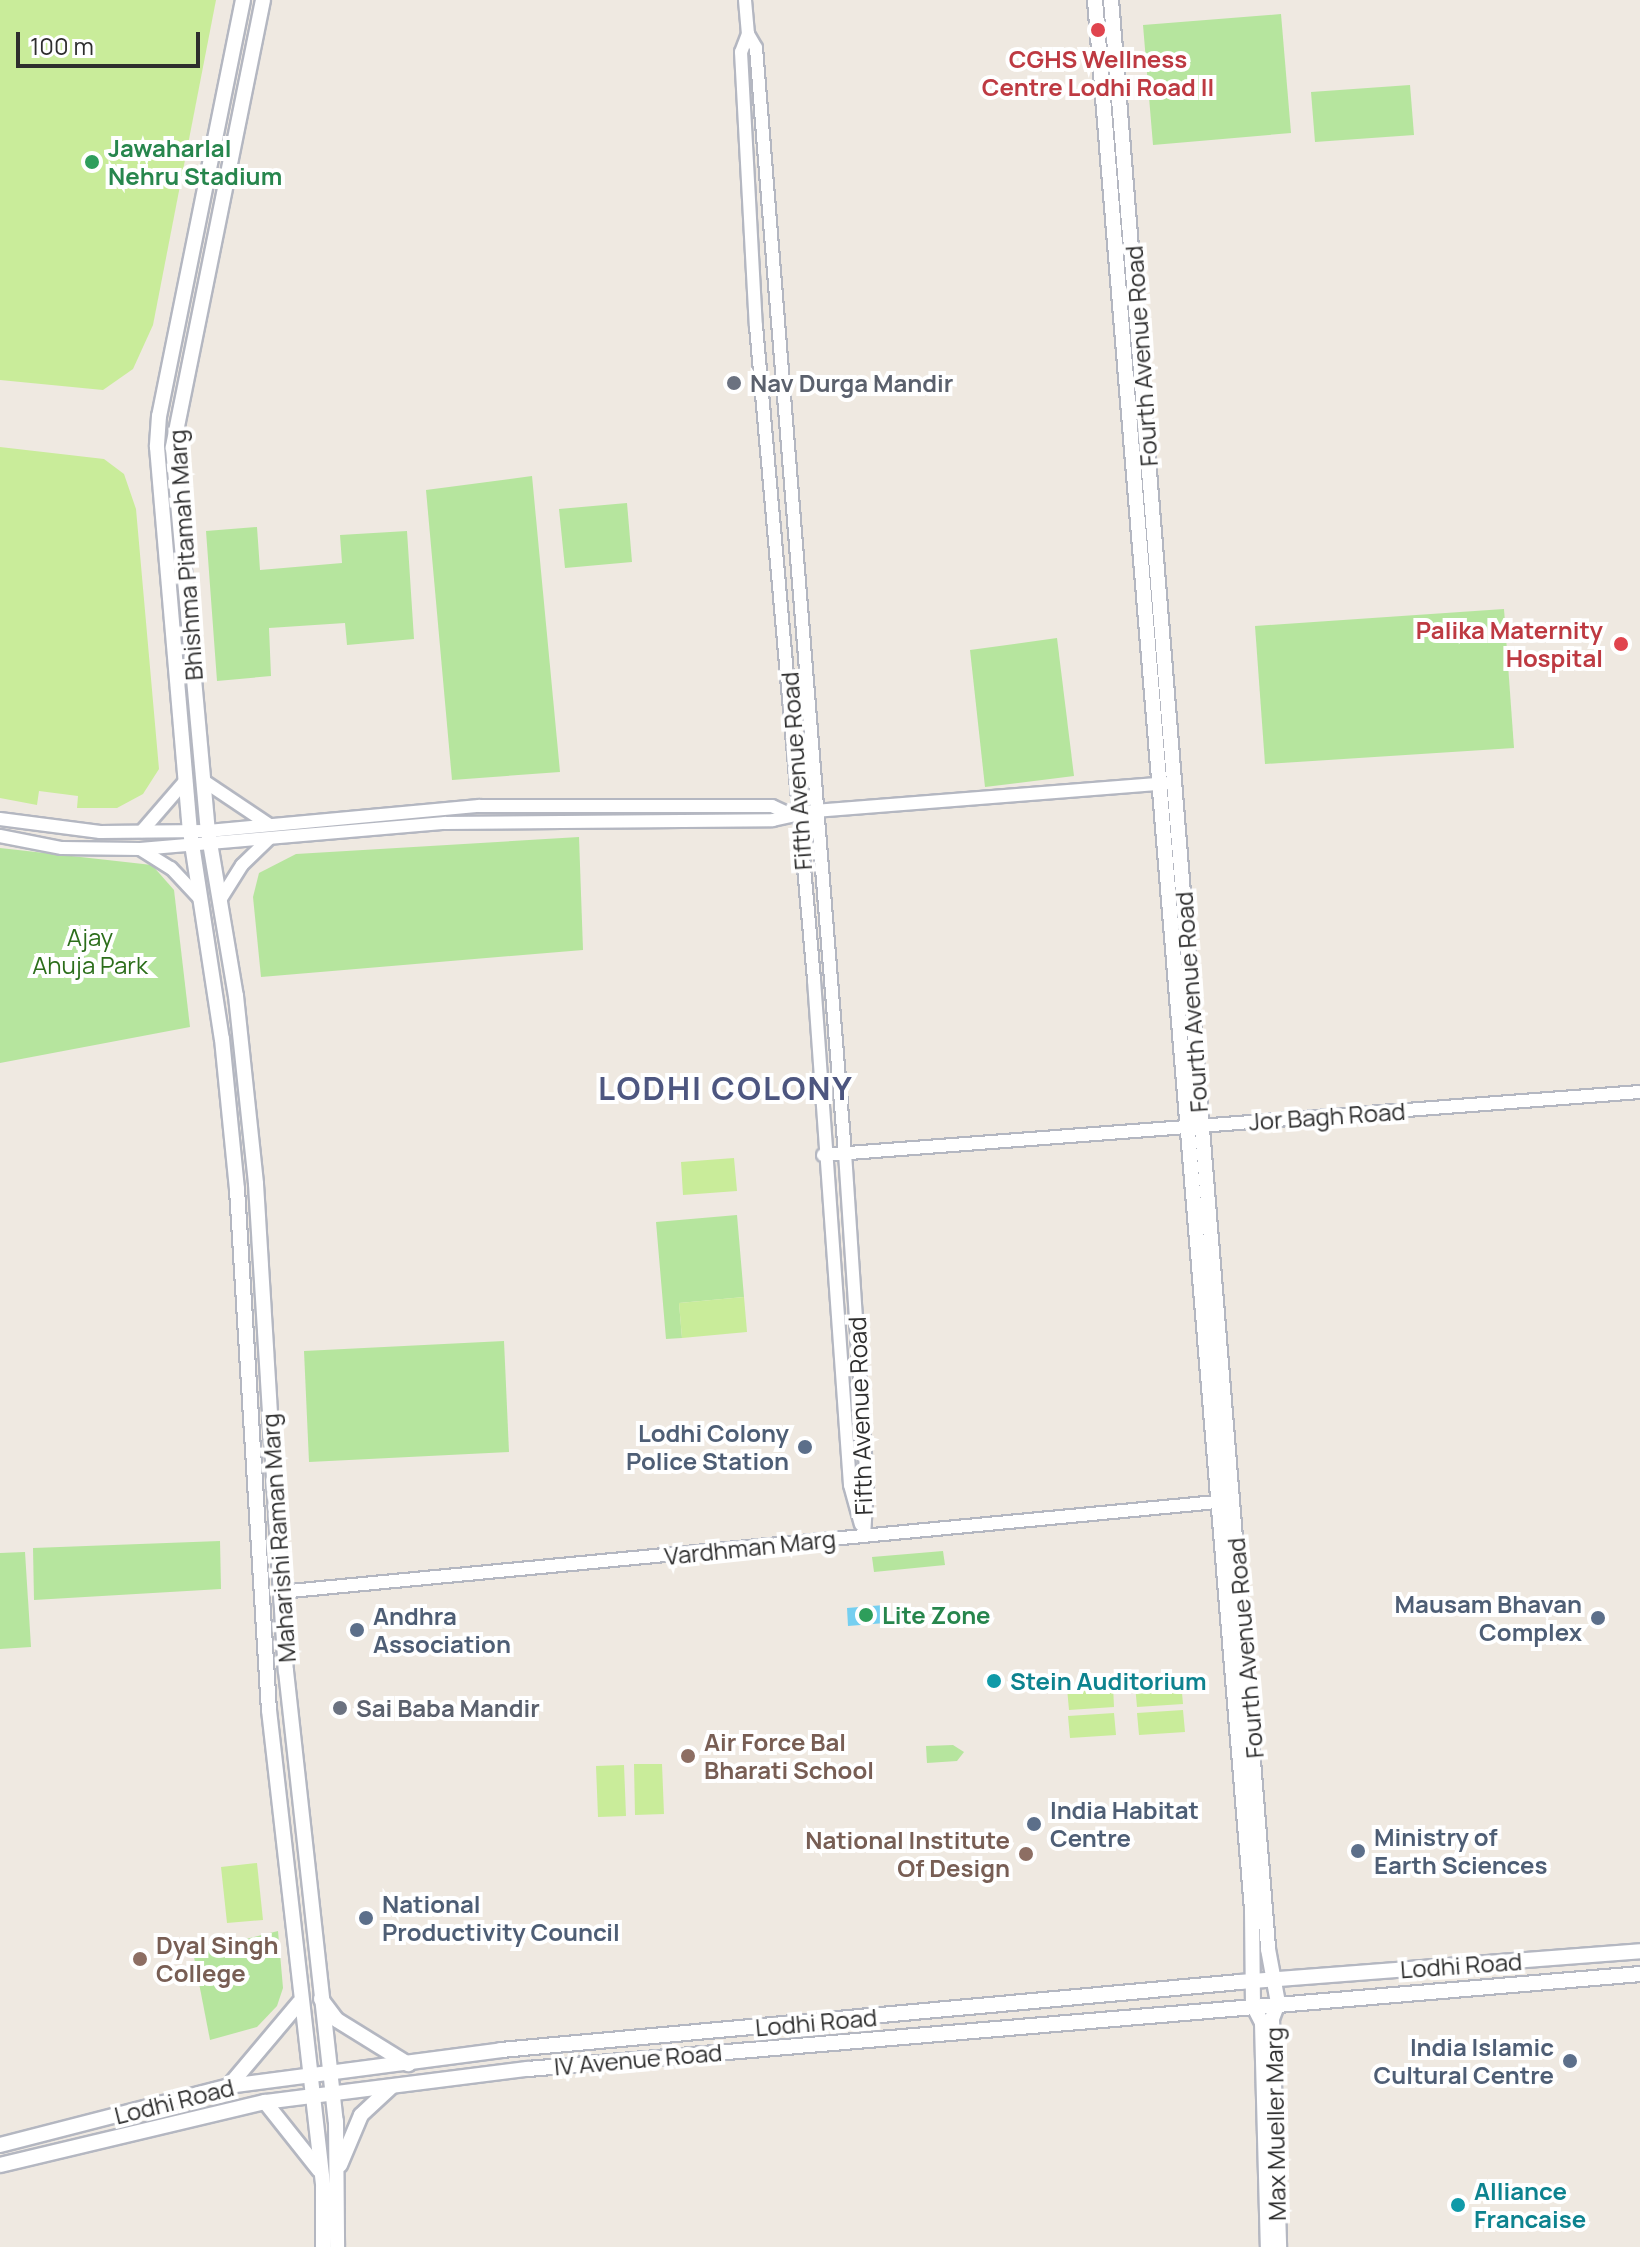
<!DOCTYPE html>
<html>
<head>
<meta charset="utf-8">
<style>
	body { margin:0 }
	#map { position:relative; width:1640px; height:2247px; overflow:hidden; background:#efe9e1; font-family:Manrope,sans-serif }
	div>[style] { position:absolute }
	.green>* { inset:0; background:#b6e59e }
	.pitch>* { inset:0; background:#c9ec9a }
	.water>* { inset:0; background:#75cff0 }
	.roads { filter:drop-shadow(2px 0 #b4b7c1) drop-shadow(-2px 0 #b4b7c1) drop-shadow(0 2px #b4b7c1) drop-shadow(0 -2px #b4b7c1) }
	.tertiary>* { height:12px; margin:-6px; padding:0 6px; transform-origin:6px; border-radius:6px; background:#fff }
	.secondary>* { height:14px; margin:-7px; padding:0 7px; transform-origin:7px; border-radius:7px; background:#fff }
	.dots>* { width:22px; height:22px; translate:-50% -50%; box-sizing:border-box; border:4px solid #fff; border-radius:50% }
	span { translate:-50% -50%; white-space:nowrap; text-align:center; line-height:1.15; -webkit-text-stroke:8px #fff; paint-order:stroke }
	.health-label { font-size:24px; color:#be3a42; font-weight:700 }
	.right { translate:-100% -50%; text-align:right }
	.leisure-label { font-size:24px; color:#27864d; font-weight:700 }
	.left { translate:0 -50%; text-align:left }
	.street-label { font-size:24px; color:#2e2e2e }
	.worship-label { font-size:24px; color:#5b616d; font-weight:700 }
	.park-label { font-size:24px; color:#2c6e1b }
	.service-label { font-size:24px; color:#4e5e75; font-weight:700 }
	.culture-label { font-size:24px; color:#0d838f; font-weight:700 }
	.education-label { font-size:24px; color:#785e54; font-weight:700 }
	.district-label { font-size:32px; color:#4d5680; font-weight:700; letter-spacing:2px }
	.scale { position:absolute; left:16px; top:32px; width:184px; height:36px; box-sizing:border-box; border:4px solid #2e2e2e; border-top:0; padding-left:10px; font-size:24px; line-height:28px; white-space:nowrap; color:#2e2e2e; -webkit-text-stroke:6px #fff; paint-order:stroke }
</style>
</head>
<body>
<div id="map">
	<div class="green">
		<div style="clip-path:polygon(1281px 14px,1291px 133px,1153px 145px,1143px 25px)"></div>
		<div style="clip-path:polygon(1410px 85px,1414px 135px,1315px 142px,1311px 92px)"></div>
		<div style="clip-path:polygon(532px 476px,560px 772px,452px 780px,426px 490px)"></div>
		<div style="clip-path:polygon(627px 503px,632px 562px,565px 568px,559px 509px)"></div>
		<div style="clip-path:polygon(257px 527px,260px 570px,342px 563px,340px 535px,407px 531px,414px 639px,347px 645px,345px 623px,269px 628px,271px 676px,217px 681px,206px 531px)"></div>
		<div style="clip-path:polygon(1504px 609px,1514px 748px,1265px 764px,1255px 626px)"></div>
		<div style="clip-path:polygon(1057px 638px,1074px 776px,985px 787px,970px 650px)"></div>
		<div style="clip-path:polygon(579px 837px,583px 950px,261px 977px,253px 897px,259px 873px,296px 854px)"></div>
		<div style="clip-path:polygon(0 848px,152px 865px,174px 890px,190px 1027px,0 1063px)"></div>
		<div style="clip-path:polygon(737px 1215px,744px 1297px,679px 1303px,682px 1338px,666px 1339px,656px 1222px)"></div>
		<div style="clip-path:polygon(504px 1341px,509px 1452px,309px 1462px,304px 1351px)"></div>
		<div style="clip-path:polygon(220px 1541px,221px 1589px,34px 1600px,33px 1548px)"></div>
		<div style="clip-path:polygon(943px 1551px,945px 1565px,874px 1572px,872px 1557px)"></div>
		<div style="clip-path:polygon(25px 1552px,31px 1647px,0 1649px,0 1553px)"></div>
		<div style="clip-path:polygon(953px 1745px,964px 1752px,957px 1761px,927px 1763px,926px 1746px)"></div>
		<div style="clip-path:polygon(278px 1931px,283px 1988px,277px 2006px,257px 2027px,210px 2040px,193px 1952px)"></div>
	</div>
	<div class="pitch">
		<div style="clip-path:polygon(0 0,216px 0,153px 325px,133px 369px,103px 390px,0 380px)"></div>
		<div style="clip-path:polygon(0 447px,104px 459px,124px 474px,136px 509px,159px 769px,143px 794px,117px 808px,77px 808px,78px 796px,39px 791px,37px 805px,0 798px)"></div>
		<div style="clip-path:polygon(734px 1158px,737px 1191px,683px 1195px,681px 1162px)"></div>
		<div style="clip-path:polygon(744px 1297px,747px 1332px,682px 1338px,679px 1303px)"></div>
		<div style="clip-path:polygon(1181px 1682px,1183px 1704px,1137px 1707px,1135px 1685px)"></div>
		<div style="clip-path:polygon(1113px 1685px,1114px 1707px,1069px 1710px,1067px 1688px)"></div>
		<div style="clip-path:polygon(1183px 1710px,1185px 1732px,1139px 1735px,1137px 1713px)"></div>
		<div style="clip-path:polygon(1114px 1713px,1116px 1735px,1070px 1738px,1068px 1716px)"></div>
		<div style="clip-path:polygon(634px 1764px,662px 1764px,664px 1814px,635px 1815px)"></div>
		<div style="clip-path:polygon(624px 1765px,626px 1816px,598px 1817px,596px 1766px)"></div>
		<div style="clip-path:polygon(257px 1863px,263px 1920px,227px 1923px,221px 1867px)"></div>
	</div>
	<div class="water">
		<div style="clip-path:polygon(884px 1605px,885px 1623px,848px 1626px,847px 1608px)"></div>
	</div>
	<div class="roads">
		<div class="tertiary">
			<div style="left:745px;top:0;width:34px;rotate:85deg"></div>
			<div style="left:748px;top:34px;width:16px;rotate:60deg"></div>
			<div style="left:756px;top:48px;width:1109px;rotate:85.4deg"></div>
			<div style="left:845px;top:1153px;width:334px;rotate:86.2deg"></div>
			<div style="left:867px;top:1486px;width:50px;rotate:93.4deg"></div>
			<div style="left:748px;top:34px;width:19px;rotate:111deg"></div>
			<div style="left:741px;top:52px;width:274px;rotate:86.9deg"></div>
			<div style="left:756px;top:326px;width:657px;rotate:84.93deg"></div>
			<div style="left:814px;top:980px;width:506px;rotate:85.92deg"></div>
			<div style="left:850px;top:1485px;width:41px;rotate:74.6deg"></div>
			<div style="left:204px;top:781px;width:77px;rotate:33.9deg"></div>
			<div style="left:0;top:819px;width:101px;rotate:7.4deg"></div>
			<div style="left:100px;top:832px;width:108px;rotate:-0.5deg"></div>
			<div style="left:208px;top:831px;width:272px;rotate:-5.3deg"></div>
			<div style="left:479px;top:806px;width:293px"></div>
			<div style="left:772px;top:806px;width:19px;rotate:25deg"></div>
			<div style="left:142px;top:831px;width:67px;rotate:-49.2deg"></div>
			<div style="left:0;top:836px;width:63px;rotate:11deg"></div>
			<div style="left:62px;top:848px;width:78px;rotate:0.7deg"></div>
			<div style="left:140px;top:849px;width:306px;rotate:-4.9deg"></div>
			<div style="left:445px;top:823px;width:328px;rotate:-0.5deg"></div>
			<div style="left:773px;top:820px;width:42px;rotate:-12.4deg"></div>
			<div style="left:814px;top:811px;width:360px;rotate:-4.5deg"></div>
			<div style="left:140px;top:849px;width:36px;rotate:32deg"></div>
			<div style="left:171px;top:868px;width:44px;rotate:46.8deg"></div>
			<div style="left:220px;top:900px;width:41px;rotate:-57.8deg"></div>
			<div style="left:242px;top:865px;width:37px;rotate:-44deg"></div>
			<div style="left:823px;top:1155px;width:819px;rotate:-4.41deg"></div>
			<div style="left:280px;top:1592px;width:950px;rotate:-5.49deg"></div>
		</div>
		<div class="secondary">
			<div style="left:243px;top:0;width:424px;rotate:101.4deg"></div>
			<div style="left:159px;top:416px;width:31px;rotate:94deg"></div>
			<div style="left:157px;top:447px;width:385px;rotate:85.1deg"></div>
			<div style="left:190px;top:831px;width:210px;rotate:81.3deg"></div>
			<div style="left:222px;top:1039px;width:151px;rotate:84.3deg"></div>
			<div style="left:237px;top:1189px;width:522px;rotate:86.49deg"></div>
			<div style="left:269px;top:1710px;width:480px;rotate:83.5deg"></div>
			<div style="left:323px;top:2187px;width:60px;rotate:90deg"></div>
			<div style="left:263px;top:0;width:457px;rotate:101.4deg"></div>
			<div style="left:173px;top:448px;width:385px;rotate:84.8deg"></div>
			<div style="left:208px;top:831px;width:167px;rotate:80.4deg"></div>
			<div style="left:236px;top:996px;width:189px;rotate:83.9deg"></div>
			<div style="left:256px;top:1184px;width:488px;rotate:86.5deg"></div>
			<div style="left:286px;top:1671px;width:453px;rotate:83.7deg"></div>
			<div style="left:336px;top:2121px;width:126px;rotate:89.5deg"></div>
			<div style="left:1095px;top:0;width:1917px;rotate:85.3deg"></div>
			<div style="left:1252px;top:1911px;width:94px;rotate:89.4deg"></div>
			<div style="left:1253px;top:2005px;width:20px;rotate:63deg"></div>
			<div style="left:1262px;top:2023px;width:224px;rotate:88.5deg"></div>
			<div style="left:1111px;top:0;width:1955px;rotate:85.39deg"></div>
			<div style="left:1268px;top:1949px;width:55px;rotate:79.5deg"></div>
			<div style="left:321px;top:1999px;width:26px;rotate:53deg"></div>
			<div style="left:337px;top:2020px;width:84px;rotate:31.8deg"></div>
			<div style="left:1278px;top:2003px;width:17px;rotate:111deg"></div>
			<div style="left:1272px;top:2019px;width:228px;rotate:88.2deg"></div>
			<div style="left:229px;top:2086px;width:109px;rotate:-49.9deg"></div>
			<div style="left:265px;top:2102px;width:87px;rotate:51.5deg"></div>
			<div style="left:0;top:2145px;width:236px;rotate:-14.4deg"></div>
			<div style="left:229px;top:2086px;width:274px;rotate:-7.5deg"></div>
			<div style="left:501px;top:2050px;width:742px;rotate:-5.26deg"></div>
			<div style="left:1240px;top:1982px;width:401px;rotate:-4.4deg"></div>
			<div style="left:0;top:2165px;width:272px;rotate:-13.4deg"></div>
			<div style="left:265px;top:2102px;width:265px;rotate:-7.2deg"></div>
			<div style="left:528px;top:2069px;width:1116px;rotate:-4.88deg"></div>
			<div style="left:340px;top:2165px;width:54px;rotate:-67.2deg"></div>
			<div style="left:361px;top:2115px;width:41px;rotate:-43deg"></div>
		</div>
	</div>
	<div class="dots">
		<div style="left:1098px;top:30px;background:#e0444e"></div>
		<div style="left:92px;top:162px;background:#2e9e5b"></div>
		<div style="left:734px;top:383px;background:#6b7280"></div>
		<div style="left:1621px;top:644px;background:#e0444e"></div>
		<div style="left:805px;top:1447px;background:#5c6f8a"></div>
		<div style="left:866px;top:1615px;background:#2e9e5b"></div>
		<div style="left:1598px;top:1618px;background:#5c6f8a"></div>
		<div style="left:357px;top:1630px;background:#5c6f8a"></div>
		<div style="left:994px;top:1681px;background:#0f9aa8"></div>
		<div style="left:340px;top:1708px;background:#6b7280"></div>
		<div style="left:688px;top:1756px;background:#8d6e63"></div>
		<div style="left:1034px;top:1824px;background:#5c6f8a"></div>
		<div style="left:1358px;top:1851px;background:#5c6f8a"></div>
		<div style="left:1026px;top:1854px;background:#8d6e63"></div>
		<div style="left:366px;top:1918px;background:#5c6f8a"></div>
		<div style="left:140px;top:1959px;background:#8d6e63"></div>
		<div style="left:1570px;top:2061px;background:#5c6f8a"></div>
		<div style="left:1458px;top:2205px;background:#0f9aa8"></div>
	</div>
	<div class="health-label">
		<span style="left:1098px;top:73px">CGHS Wellness<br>Centre Lodhi Road II</span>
		<span class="right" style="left:1603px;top:644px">Palika Maternity<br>Hospital</span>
	</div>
	<div class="leisure-label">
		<span class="left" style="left:108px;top:162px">Jawaharlal<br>Nehru Stadium</span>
		<span class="left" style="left:882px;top:1615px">Lite Zone</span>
	</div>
	<div class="street-label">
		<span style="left:1141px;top:356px;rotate:-94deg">Fourth Avenue Road</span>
		<span style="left:185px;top:555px;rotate:-94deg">Bhishma Pitamah Marg</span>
		<span style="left:796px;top:771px;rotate:-94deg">Fifth Avenue Road</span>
		<span style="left:1191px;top:1002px;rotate:-94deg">Fourth Avenue Road</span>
		<span style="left:1327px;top:1116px;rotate:-4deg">Jor Bagh Road</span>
		<span style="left:860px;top:1416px;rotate:-92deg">Fifth Avenue Road</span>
		<span style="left:278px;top:1538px;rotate:-94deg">Maharishi Raman Marg</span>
		<span style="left:750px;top:1547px;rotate:-6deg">Vardhman Marg</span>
		<span style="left:1245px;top:1648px;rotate:-95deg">Fourth Avenue Road</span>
		<span style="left:1461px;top:1965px;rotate:-4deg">Lodhi Road</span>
		<span style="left:816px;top:2022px;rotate:-5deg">Lodhi Road</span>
		<span style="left:638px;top:2059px;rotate:-5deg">IV Avenue Road</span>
		<span style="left:174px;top:2101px;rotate:-14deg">Lodhi Road</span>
		<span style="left:1275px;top:2124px;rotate:-91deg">Max Mueller Marg</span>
	</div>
	<div class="worship-label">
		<span class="left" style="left:750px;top:383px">Nav Durga Mandir</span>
		<span class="left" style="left:356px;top:1708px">Sai Baba Mandir</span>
	</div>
	<div class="park-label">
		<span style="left:90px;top:951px">Ajay<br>Ahuja Park</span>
	</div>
	<div class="service-label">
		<span class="right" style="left:789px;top:1447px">Lodhi Colony<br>Police Station</span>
		<span class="right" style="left:1582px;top:1618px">Mausam Bhavan<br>Complex</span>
		<span class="left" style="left:373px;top:1630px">Andhra<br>Association</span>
		<span class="left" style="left:1050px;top:1824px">India Habitat<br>Centre</span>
		<span class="left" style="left:1374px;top:1851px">Ministry of<br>Earth Sciences</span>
		<span class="left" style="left:382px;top:1918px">National<br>Productivity Council</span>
		<span class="right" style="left:1554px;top:2061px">India Islamic<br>Cultural Centre</span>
	</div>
	<div class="culture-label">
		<span class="left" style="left:1010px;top:1681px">Stein Auditorium</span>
		<span class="left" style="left:1474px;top:2205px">Alliance<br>Francaise</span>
	</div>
	<div class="education-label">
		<span class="left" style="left:704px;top:1756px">Air Force Bal<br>Bharati School</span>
		<span class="right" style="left:1010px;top:1854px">National Institute<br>Of Design</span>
		<span class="left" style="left:156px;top:1959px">Dyal Singh<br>College</span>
	</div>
	<div class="district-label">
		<span style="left:726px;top:1088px">LODHI COLONY</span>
	</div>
	<div class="scale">100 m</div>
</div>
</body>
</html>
